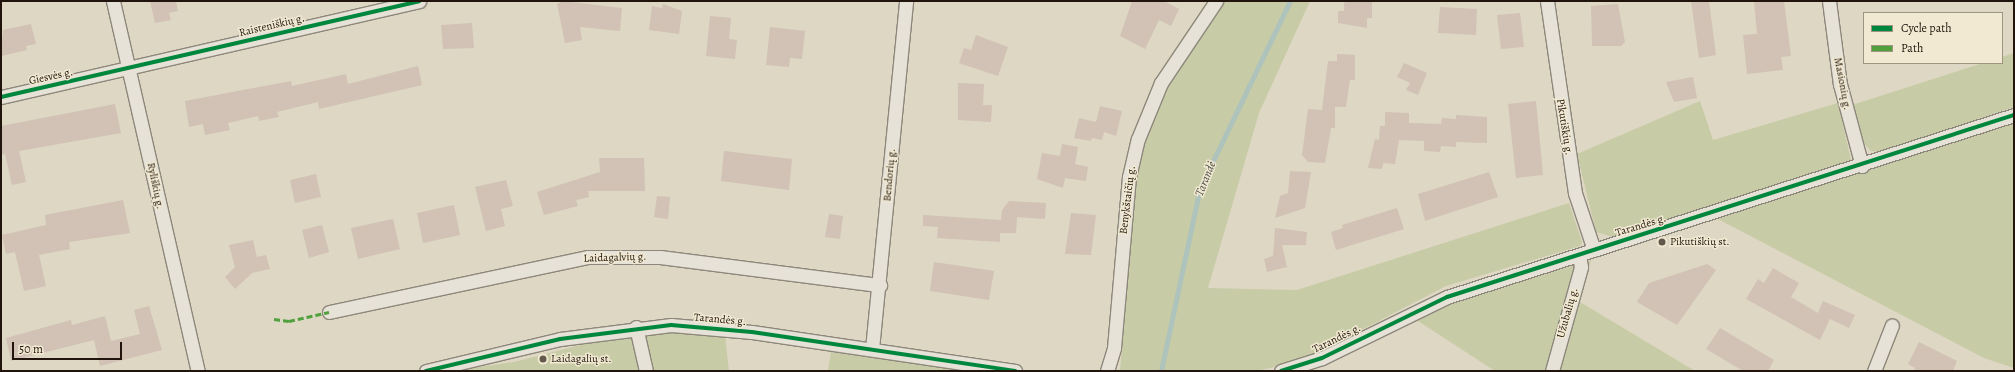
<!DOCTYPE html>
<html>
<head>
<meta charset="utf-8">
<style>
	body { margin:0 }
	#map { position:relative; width:2015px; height:372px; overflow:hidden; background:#ded7c3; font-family:Alegreya,serif }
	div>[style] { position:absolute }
	.green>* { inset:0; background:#c7cba6 }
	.stream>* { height:4.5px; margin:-2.25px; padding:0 2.25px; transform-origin:2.25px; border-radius:2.25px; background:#aec3bb }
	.building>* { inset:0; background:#d1c2b5 }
	.roads { filter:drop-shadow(1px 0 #8d877b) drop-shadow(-1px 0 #8d877b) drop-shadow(0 1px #8d877b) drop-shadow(0 -1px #8d877b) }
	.minor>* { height:13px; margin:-6.5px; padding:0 6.5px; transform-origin:6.5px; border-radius:6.5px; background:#e6e2d7 }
	.quiet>* { height:3px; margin-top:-1.5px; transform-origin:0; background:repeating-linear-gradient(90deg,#50a03e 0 6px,transparent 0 9px) }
	.cycleway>* { height:4px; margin:-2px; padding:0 2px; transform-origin:2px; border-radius:2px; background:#00873e }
	.dots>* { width:11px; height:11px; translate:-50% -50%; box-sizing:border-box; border:2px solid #f1e9d1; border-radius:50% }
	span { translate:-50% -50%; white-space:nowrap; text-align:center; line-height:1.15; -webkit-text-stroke:3px #f1e9d1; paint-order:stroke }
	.street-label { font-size:11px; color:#21140c }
	.poi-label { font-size:11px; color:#21140c }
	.left { translate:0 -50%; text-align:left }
	.water-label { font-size:12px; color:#4b4e48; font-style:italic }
	.frame { position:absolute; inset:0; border:2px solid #21140c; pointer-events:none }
	.legend { position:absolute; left:1863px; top:12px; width:140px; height:52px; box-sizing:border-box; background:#f1e9d1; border:1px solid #9e9482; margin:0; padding:5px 7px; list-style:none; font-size:12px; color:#21140c }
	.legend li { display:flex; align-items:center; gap:8px; height:20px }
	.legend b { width:20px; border:1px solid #9e9482 }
	.scale { position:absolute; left:12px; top:342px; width:110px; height:18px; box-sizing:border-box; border:2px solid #21140c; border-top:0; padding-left:5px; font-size:12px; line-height:14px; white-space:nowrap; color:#21140c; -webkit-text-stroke:3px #f1e9d1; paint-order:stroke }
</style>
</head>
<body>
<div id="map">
	<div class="green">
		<div style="clip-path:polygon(1226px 1px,1310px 1px,1259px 113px,1208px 288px,1297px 290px,1569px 203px,1582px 242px,1580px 246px,1446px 286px,1315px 354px,1279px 366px,1256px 371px,1120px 371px,1139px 151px,1150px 119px,1169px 83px)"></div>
		<div style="clip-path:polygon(2014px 53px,2014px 107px,1880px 152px,1871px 151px,1857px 135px,1849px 106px,1983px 63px,2002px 63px,2002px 57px)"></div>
		<div style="clip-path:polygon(1700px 101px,1713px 140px,1838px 103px,1851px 160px,1613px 237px,1596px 232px,1577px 154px)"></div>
		<div style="clip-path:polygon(2014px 122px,2014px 368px,1984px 358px,1716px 218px)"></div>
		<div style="clip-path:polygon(1591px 260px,1580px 302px,1695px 371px,1495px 371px,1415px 319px,1462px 300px)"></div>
		<div style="clip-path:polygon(663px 333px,725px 336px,729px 371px,452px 371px,514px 362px,608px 338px)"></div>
		<div style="clip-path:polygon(831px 352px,955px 369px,967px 371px,828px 371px)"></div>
	</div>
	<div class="stream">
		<div style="left:1161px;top:371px;width:187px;rotate:-78deg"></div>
		<div style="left:1200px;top:188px;width:208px;rotate:-64.3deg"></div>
	</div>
	<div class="building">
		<div style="clip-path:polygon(150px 1px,176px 1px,178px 11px,169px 13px,171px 20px,155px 23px)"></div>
		<div style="clip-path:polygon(563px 1px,622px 8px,620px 31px,580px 27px,582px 40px,565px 43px,557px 4px)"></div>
		<div style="clip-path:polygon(1132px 1px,1164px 1px,1179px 9px,1171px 26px,1159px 20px,1145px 49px,1120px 36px)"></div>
		<div style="clip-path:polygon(1348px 1px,1372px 1px,1372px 18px,1367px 18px,1367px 28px,1338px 23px,1338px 11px,1344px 11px,1344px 3px)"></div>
		<div style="clip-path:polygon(1691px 1px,1709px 1px,1716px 55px,1699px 58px)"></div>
		<div style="clip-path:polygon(1754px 1px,1784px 1px,1791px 56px,1781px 57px,1783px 70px,1747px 74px,1743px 35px,1757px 34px)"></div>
		<div style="clip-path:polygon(663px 4px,682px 11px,679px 34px,649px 30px,652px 6px,662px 8px)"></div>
		<div style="clip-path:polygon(1618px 4px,1625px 42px,1621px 46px,1592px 46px,1591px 6px)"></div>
		<div style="clip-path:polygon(1440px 7px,1477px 9px,1476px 35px,1438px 33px)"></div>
		<div style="clip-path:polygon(1520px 13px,1524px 47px,1501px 49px,1497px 15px)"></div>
		<div style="clip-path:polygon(710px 16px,731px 18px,729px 39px,737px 40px,735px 59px,706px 56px)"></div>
		<div style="clip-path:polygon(472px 23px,474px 48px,443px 49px,441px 25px)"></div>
		<div style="clip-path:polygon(31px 24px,36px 44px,26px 46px,27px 50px,1px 56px,3px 30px)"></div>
		<div style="clip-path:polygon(770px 27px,805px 31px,802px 59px,790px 58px,789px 67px,766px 65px)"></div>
		<div style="clip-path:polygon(976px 35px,1008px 47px,998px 76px,959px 63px,964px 48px,971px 50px)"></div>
		<div style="clip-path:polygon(1337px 54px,1355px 55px,1355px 80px,1350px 80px,1346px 107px,1335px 107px,1335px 128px,1331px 128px,1325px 163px,1308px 162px,1302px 155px,1308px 109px,1322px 110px,1328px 61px,1337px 61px)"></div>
		<div style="clip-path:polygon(1404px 63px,1427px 73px,1418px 95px,1406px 90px,1410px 83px,1397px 77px)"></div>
		<div style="clip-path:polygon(418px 66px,422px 85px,319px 109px,318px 102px,277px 112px,279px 117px,259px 121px,258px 116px,228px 123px,230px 130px,205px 135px,203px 124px,189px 127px,185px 101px,291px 81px,292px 86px,346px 74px,348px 84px)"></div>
		<div style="clip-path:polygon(1693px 77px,1697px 98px,1674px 102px,1666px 82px)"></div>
		<div style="clip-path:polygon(958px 83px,984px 84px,983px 105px,992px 105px,991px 122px,958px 120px)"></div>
		<div style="clip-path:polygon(1536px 101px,1543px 175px,1516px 178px,1508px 104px)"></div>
		<div style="clip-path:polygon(115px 104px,121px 133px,19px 151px,26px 182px,12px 185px,5px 154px,1px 155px,1px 126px)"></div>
		<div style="clip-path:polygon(1100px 106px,1122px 111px,1116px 136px,1104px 132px,1102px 140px,1092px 138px,1091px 141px,1074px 138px,1079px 118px,1096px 122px)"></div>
		<div style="clip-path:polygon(1385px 112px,1409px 113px,1409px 123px,1441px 124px,1442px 118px,1456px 119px,1456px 115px,1487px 117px,1487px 143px,1456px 142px,1456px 147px,1441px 146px,1440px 152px,1424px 151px,1424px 141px,1399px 140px,1395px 164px,1383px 163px,1382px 169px,1368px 168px,1375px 139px,1379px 140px,1380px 126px,1385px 126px)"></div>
		<div style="clip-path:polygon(1062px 144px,1078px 147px,1075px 164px,1088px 167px,1086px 181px,1065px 178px,1063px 188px,1037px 179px,1042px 153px,1060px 156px)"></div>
		<div style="clip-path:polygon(724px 151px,792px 159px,789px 190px,721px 181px)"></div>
		<div style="clip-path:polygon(599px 158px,644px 158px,645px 191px,588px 191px,589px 197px,576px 200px,578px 206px,544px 215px,537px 192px,600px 172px)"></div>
		<div style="clip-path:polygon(1290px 171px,1311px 172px,1305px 208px,1275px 218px,1280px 196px,1288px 193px)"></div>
		<div style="clip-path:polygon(1489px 172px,1498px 197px,1425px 221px,1418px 194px)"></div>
		<div style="clip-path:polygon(316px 174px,321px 197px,295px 203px,290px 180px)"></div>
		<div style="clip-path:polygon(506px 180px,513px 206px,501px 209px,505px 226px,486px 231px,475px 187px)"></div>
		<div style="clip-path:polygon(657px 196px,670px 197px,668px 219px,654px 217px)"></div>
		<div style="clip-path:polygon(123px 200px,130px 233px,69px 242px,70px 249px,39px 255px,46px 286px,24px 291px,15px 252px,6px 254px,2px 235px,46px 225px,45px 215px)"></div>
		<div style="clip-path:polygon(1009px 201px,1046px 203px,1045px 219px,1017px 217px,1016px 233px,1000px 233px,1000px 242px,937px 238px,938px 227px,923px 226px,923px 215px,1001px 220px,1002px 210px)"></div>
		<div style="clip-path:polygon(454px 205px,460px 235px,423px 243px,417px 213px)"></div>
		<div style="clip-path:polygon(1397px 208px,1404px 229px,1336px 250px,1331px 232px,1343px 228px,1342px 225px)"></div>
		<div style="clip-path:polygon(1071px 213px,1096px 215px,1091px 255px,1065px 254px)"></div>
		<div style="clip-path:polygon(829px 214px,843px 216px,840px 239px,825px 237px)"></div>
		<div style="clip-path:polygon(393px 219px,400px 249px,358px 259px,351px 228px)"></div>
		<div style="clip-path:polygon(322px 225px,329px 252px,309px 258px,302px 230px)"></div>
		<div style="clip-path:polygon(1275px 228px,1307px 232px,1306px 245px,1282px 245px,1287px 267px,1267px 272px,1264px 259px,1273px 256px)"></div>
		<div style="clip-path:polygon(253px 240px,257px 257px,266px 255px,270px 269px,252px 273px,235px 289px,225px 277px,235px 267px,229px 245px)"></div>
		<div style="clip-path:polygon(934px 262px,994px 271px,989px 300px,930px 291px)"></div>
		<div style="clip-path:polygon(1707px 264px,1716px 270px,1677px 325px,1637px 302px,1649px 283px)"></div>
		<div style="clip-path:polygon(1773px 268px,1799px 283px,1791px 297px,1818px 313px,1823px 301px,1855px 315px,1849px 328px,1830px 319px,1820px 340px,1746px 299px,1758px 279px,1764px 283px)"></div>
		<div style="clip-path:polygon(149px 306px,162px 350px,100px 366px,94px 340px,11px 361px,6px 338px,71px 320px,72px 325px,105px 316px,111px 341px,140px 334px,134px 310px)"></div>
		<div style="clip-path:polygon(1720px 328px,1774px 360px,1768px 371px,1743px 371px,1706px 349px)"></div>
		<div style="clip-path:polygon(1919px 342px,1957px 361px,1953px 371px,1914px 371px,1915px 368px,1908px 364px)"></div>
	</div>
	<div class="roads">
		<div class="minor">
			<div style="left:113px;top:1px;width:380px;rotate:77.1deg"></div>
			<div style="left:1547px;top:1px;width:194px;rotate:81.7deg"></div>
			<div style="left:1575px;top:193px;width:60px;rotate:71.6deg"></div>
			<div style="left:1829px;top:1px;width:84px;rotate:82.5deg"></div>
			<div style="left:1840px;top:84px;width:85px;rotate:75deg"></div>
			<div style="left:1px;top:97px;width:429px;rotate:-12.9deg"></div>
			<div style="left:329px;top:312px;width:265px;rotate:-12deg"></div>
			<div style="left:588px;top:257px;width:72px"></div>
			<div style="left:660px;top:257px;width:222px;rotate:7.3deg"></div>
			<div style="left:636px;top:327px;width:45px;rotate:77.2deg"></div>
			<div style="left:872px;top:349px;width:350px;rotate:-84.4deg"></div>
			<div style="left:426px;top:371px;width:138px;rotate:-13.4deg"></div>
			<div style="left:560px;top:339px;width:112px;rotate:-7.2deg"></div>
			<div style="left:671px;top:325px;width:81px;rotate:4.9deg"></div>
			<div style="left:752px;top:332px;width:266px;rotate:8.4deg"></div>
			<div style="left:1107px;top:371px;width:24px;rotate:-73deg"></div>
			<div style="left:1114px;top:348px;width:172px;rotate:-85deg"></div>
			<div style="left:1129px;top:177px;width:39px;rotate:-77deg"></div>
			<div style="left:1138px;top:139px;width:61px;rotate:-67.7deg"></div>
			<div style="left:1161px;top:83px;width:99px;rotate:-56.1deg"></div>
			<div style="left:1281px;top:371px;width:43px;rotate:-17.6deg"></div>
			<div style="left:1322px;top:358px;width:139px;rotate:-26deg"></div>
			<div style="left:1447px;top:297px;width:595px;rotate:-17.8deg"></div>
			<div style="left:1552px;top:371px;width:108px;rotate:-74.4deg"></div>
			<div style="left:1581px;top:267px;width:12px;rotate:-99deg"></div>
			<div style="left:1874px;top:371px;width:49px;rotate:-68.6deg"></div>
		</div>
	</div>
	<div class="quiet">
		<div style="left:274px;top:319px;width:15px;rotate:8deg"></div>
		<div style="left:289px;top:321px;width:41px;rotate:-12.7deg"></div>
	</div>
	<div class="cycleway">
		<div style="left:1px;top:97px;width:429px;rotate:-12.9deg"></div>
		<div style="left:426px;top:371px;width:138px;rotate:-13.4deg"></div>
		<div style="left:560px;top:339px;width:112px;rotate:-7.2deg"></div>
		<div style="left:671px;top:325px;width:81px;rotate:4.9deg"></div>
		<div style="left:752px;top:332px;width:266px;rotate:8.4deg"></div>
		<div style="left:1281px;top:371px;width:43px;rotate:-17.6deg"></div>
		<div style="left:1322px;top:358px;width:139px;rotate:-26deg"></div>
		<div style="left:1447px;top:297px;width:595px;rotate:-17.8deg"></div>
	</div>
	<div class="dots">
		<div style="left:1662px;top:242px;background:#63584c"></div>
		<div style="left:543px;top:359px;background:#63584c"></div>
	</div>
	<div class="street-label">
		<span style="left:272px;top:26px;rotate:-13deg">Raisteniškių g.</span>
		<span style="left:51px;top:77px;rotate:-12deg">Giesvės g.</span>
		<span style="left:1842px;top:84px;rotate:79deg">Masionių g.</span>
		<span style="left:1564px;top:127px;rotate:81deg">Pikutiškių g.</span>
		<span style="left:890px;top:175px;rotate:-85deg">Bendorių g.</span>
		<span style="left:155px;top:186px;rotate:78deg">Ryliškių g.</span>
		<span style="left:1128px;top:200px;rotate:-83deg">Benykštaičių g.</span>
		<span style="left:1641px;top:226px;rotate:-17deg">Tarandės g.</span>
		<span style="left:615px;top:258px;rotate:-2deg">Laidagalvių g.</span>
		<span style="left:1568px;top:313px;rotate:-74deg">Užubalių g.</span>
		<span style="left:720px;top:320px;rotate:5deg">Tarandės g.</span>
		<span style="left:1337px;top:339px;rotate:-26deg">Tarandės g.</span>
	</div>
	<div class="poi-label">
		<span class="left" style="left:1670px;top:242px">Pikutiškių st.</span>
		<span class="left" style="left:551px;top:359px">Laidagalių st.</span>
	</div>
	<div class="water-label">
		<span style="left:1206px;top:179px;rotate:-68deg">Tarandė</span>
	</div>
	<div class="frame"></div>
	<ul class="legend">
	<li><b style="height:5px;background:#00873e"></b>Cycle path</li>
	<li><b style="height:5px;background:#50a03e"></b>Path</li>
	</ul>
	<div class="scale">50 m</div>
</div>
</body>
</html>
